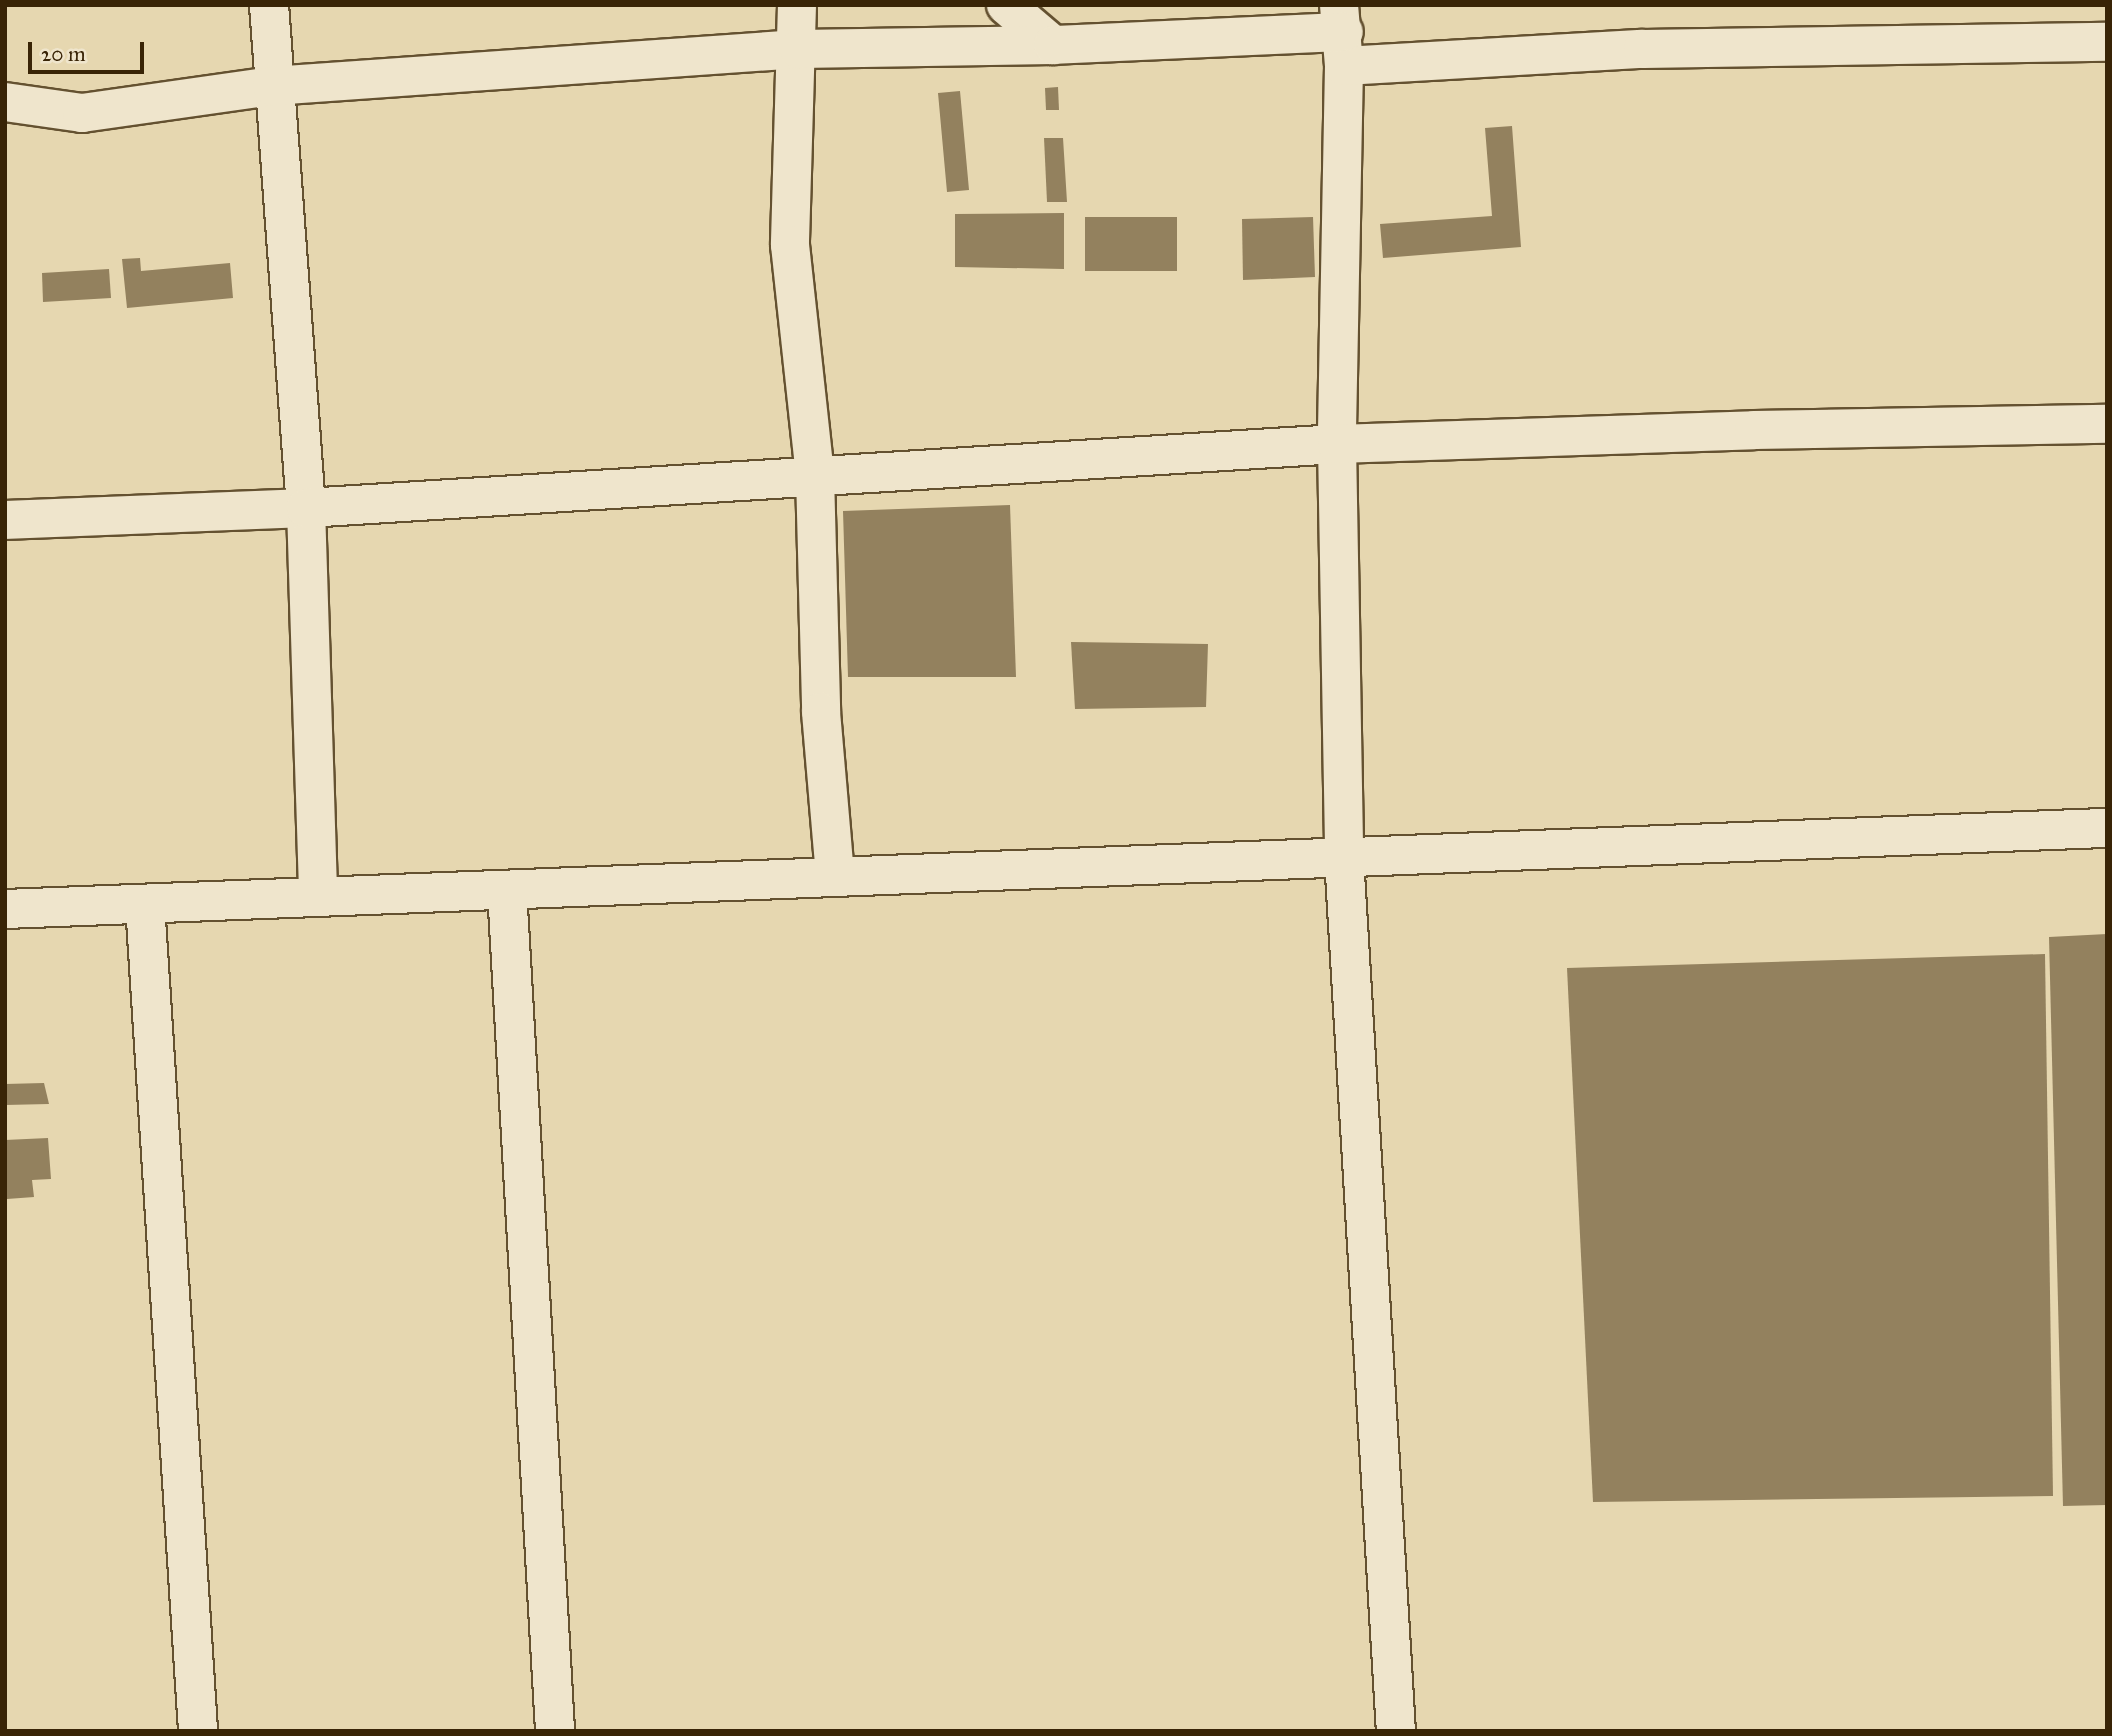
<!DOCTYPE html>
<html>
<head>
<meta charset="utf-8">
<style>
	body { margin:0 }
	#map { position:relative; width:2112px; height:1736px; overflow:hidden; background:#e6d7b0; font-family:"IM FELL Great Primer",serif }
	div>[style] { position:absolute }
	.building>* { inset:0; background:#93815e }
	.roads { filter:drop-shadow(2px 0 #645130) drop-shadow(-2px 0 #645130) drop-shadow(0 2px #645130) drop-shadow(0 -2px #645130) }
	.street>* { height:38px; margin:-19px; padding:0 19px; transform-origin:19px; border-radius:19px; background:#efe5cc }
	span { translate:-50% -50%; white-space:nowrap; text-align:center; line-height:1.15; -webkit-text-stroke:6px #efe5cc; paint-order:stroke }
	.frame { position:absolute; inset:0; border:7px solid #392406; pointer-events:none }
	.scale { position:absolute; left:28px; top:42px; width:116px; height:32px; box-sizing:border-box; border:4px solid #392406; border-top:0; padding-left:9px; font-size:21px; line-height:24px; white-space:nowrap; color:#392406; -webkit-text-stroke:5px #efe5cc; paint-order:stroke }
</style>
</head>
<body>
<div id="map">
	<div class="building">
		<div style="clip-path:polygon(1058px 87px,1059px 110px,1046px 110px,1045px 88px)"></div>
		<div style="clip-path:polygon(960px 91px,969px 190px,947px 192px,938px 93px)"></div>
		<div style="clip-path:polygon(1512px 126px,1521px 247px,1383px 258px,1380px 224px,1492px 216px,1485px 128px)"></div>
		<div style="clip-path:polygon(1044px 138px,1063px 138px,1067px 202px,1047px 202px)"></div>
		<div style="clip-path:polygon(1064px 213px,1064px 269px,955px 267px,955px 214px)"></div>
		<div style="clip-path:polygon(1085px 217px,1177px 217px,1177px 271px,1085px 271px)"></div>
		<div style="clip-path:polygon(1313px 217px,1315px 277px,1243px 280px,1242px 219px)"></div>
		<div style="clip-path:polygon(140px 258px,141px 271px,230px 263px,233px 298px,127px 308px,122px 259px)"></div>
		<div style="clip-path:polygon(109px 269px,111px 298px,43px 302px,42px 273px)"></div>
		<div style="clip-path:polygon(1010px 505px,1016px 677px,848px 677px,843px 511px)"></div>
		<div style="clip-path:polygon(1071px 642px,1208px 644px,1206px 707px,1075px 709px)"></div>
		<div style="clip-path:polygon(2107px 934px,2107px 1505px,2063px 1506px,2049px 937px)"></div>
		<div style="clip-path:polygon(2045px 954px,2053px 1496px,1593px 1502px,1567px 968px)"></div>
		<div style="clip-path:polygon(44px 1083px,49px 1104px,5px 1105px,5px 1084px)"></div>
		<div style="clip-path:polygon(48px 1138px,51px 1179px,32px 1180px,34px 1197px,7px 1199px,5px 1140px)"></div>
	</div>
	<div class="roads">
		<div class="street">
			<div style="left:269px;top:5px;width:504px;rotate:85.79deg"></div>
			<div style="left:306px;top:508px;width:389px;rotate:88.2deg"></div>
			<div style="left:797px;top:5px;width:240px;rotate:91.7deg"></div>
			<div style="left:790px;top:245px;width:231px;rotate:83.8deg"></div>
			<div style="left:815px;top:475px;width:237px;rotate:88.5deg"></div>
			<div style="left:821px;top:712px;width:163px;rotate:85.1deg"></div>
			<div style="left:1006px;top:5px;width:62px;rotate:40.4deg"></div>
			<div style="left:1339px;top:5px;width:61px;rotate:85.3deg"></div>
			<div style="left:1344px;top:66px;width:378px;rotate:91.1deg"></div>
			<div style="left:1337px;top:444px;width:413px;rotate:89deg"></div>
			<div style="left:1344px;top:857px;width:876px;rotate:86.6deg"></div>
			<div style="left:1344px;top:66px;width:299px;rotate:-3.3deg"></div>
			<div style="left:1643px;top:49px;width:464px;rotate:-0.9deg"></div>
			<div style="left:5px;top:102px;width:78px;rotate:8.1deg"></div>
			<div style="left:82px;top:113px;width:192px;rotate:-8.1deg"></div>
			<div style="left:272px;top:86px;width:528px;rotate:-4.02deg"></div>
			<div style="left:799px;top:49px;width:254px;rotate:-0.9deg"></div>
			<div style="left:1053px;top:45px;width:291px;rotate:-2.6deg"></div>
			<div style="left:5px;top:520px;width:301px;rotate:-2.3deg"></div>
			<div style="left:306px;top:508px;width:1033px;rotate:-3.55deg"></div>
			<div style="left:1337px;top:444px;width:417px;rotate:-1.9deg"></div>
			<div style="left:1754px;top:430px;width:353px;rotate:-1deg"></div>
			<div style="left:507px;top:890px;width:842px;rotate:86.73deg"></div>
			<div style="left:145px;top:904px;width:829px;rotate:86.33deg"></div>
			<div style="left:5px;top:909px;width:2104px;rotate:-2.21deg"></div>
		</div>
	</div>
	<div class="frame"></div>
	<div class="scale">20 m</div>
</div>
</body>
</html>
